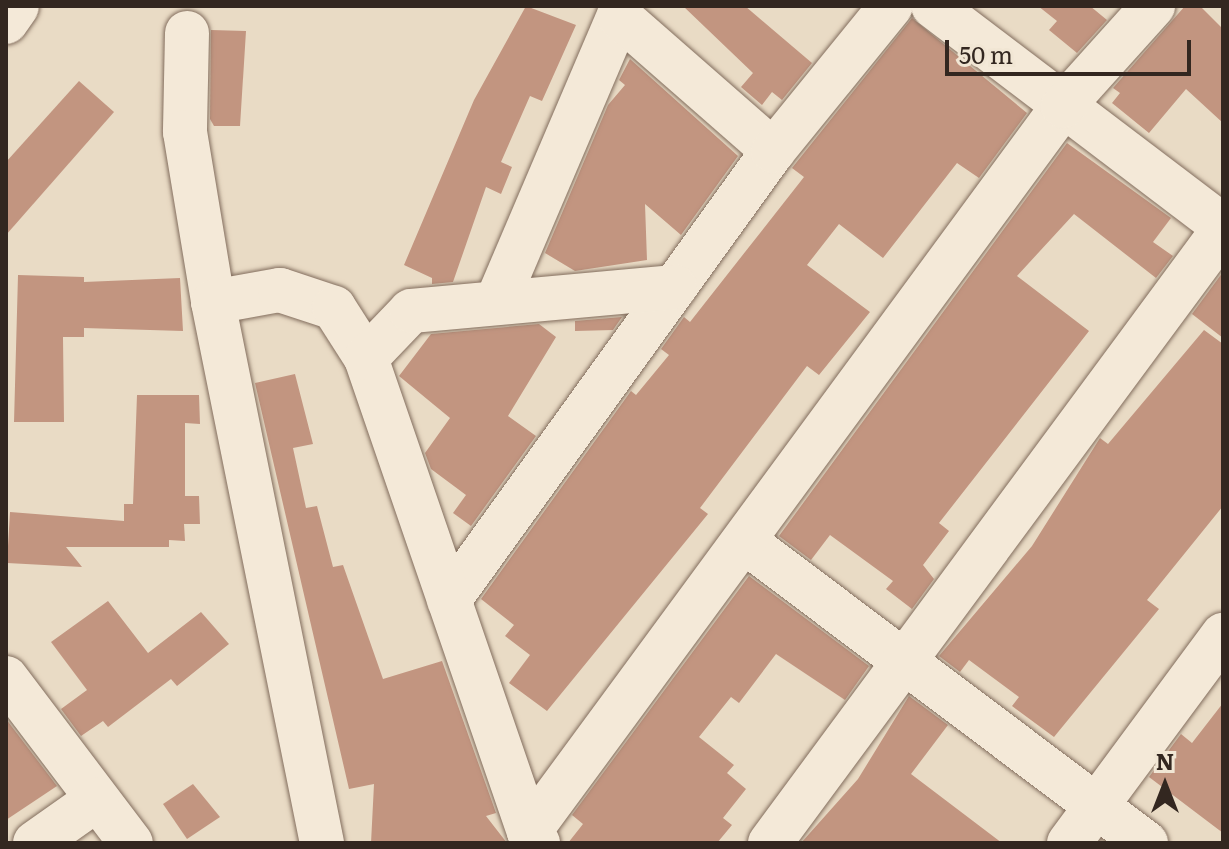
<!DOCTYPE html>
<style>
body{margin:0}
#map{position:relative;width:1229px;height:849px;overflow:hidden;background:#e9dbc5;font-family:Literata,serif}
div>[style]{position:absolute}
.building>*{inset:0;background:#c29580}
.roads{filter:drop-shadow(0 0 2px #826d5d) drop-shadow(0 0 2px #826d5d)}
.minor>*{height:44px;margin:-22px;padding:0 22px;transform-origin:22px;border-radius:22px;background:#f4e9d8}
span{translate:-50% -50%;white-space:nowrap;text-align:center;line-height:1.15;-webkit-text-stroke:8px #f1e6d4;paint-order:stroke}
.frame{position:absolute;inset:0;border:8px solid #332720;pointer-events:none}
.north{position:absolute;left:1125px;top:745px;width:80px;height:80px;-webkit-text-stroke:6px #f1e6d4;paint-order:stroke;rotate:0deg;font-size:22px;font-weight:700;line-height:32px;text-align:center;color:#332720}
.north::after{content:'';display:block;margin:auto;width:28px;height:36px;background:#332720;clip-path:polygon(50% 0,100% 100%,50% 72%,0 100%)}
.scale{position:absolute;left:945px;top:40px;width:246px;height:36px;box-sizing:border-box;border:4px solid #332720;border-top:0;padding-left:10px;font-size:24px;line-height:28px;white-space:nowrap;color:#332720;-webkit-text-stroke:6px #f1e6d4;paint-order:stroke}
</style>
<div id="map">
<div class="building">
<div style="clip-path:polygon(526px 6px,576px 25px,542px 101px,530px 96px,501px 162px,512px 167px,501px 194px,486px 187px,453px 282px,432px 284px,432px 278px,404px 265px,474px 100px)"></div>
<div style="clip-path:polygon(683px 6px,745px 6px,812px 63px,782px 100px,772px 92px,762px 105px,741px 87px,753px 73px)"></div>
<div style="clip-path:polygon(1038px 6px,1090px 6px,1107px 20px,1077px 53px,1049px 30px,1057px 21px)"></div>
<div style="clip-path:polygon(1185px 6px,1200px 6px,1223px 29px,1223px 123px,1186px 89px,1149px 133px,1112px 103px,1120px 93px,1113px 88px)"></div>
<div style="clip-path:polygon(912px 18px,1027px 113px,979px 178px,957px 163px,883px 258px,839px 224px,807px 265px,870px 312px,819px 375px,807px 366px,700px 508px,708px 514px,547px 711px,509px 683px,530px 655px,505px 636px,514px 625px,481px 599px,631px 391px,636px 395px,669px 355px,661px 349px,684px 317px,690px 322px,804px 177px,792px 168px)"></div>
<div style="clip-path:polygon(211px 30px,246px 31px,240px 126px,214px 126px,210px 119px)"></div>
<div style="clip-path:polygon(630px 59px,738px 156px,681px 235px,645px 204px,647px 260px,575px 271px,545px 253px,608px 105px,625px 85px,619px 80px)"></div>
<div style="clip-path:polygon(79px 81px,114px 112px,6px 235px,6px 162px)"></div>
<div style="clip-path:polygon(1067px 143px,1171px 218px,1153px 242px,1173px 256px,1156px 278px,1074px 214px,1017px 276px,1089px 331px,939px 523px,949px 531px,923px 565px,934px 579px,912px 609px,886px 589px,893px 581px,830px 535px,811px 560px,779px 536px)"></div>
<div style="clip-path:polygon(1223px 272px,1223px 338px,1192px 314px)"></div>
<div style="clip-path:polygon(18px 275px,84px 277px,84px 282px,180px 278px,183px 331px,84px 328px,84px 337px,63px 337px,64px 422px,14px 422px)"></div>
<div style="clip-path:polygon(622px 317px,613px 330px,575px 331px,575px 321px)"></div>
<div style="clip-path:polygon(539px 324px,556px 337px,508px 416px,536px 436px,471px 526px,453px 513px,466px 495px,431px 469px,425px 453px,450px 418px,399px 376px,431px 334px)"></div>
<div style="clip-path:polygon(1204px 330px,1223px 344px,1223px 506px,1147px 600px,1159px 609px,1054px 737px,1012px 706px,1019px 697px,969px 660px,960px 672px,939px 656px,1032px 546px,1100px 438px,1108px 444px)"></div>
<div style="clip-path:polygon(295px 374px,313px 444px,293px 448px,306px 508px,317px 506px,333px 567px,343px 565px,383px 679px,442px 661px,496px 813px,486px 816px,507px 843px,371px 843px,374px 784px,349px 789px,255px 383px)"></div>
<div style="clip-path:polygon(137px 395px,199px 395px,200px 424px,185px 423px,185px 496px,199px 496px,200px 524px,184px 524px,185px 541px,169px 540px,169px 547px,66px 547px,82px 567px,7px 563px,10px 512px,124px 521px,124px 504px,133px 504px)"></div>
<div style="clip-path:polygon(749px 576px,869px 666px,845px 700px,776px 654px,739px 703px,731px 697px,699px 737px,734px 765px,727px 773px,746px 789px,723px 818px,732px 825px,717px 843px,568px 843px,583px 824px,572px 815px)"></div>
<div style="clip-path:polygon(108px 601px,148px 653px,201px 612px,229px 644px,177px 686px,171px 679px,108px 727px,103px 721px,81px 736px,61px 709px,87px 690px,51px 642px)"></div>
<div style="clip-path:polygon(909px 696px,948px 725px,911px 774px,1002px 843px,801px 843px,858px 779px)"></div>
<div style="clip-path:polygon(1223px 703px,1223px 833px,1149px 777px,1181px 734px,1192px 743px)"></div>
<div style="clip-path:polygon(6px 719px,57px 786px,6px 820px)"></div>
<div style="clip-path:polygon(193px 784px,220px 817px,187px 839px,163px 804px)"></div>
</div>
<div class="roads">
<div class="minor">
<div style="left:933px;top:6px;width:364px;rotate:37.2deg"></div>
<div style="left:6px;top:22px;width:19px;rotate:-55deg"></div>
<div style="left:187px;top:33px;width:99px;rotate:91.2deg"></div>
<div style="left:185px;top:132px;width:172px;rotate:80.6deg"></div>
<div style="left:213px;top:302px;width:552px;rotate:78.61deg"></div>
<div style="left:498px;top:299px;width:308px;rotate:-66.9deg"></div>
<div style="left:619px;top:16px;width:205px;rotate:41.2deg"></div>
<div style="left:213px;top:302px;width:68px;rotate:-10.2deg"></div>
<div style="left:280px;top:290px;width:57px;rotate:18.4deg"></div>
<div style="left:334px;top:308px;width:59px;rotate:57.4deg"></div>
<div style="left:744px;top:541px;width:503px;rotate:36.92deg"></div>
<div style="left:449px;top:600px;width:554px;rotate:-54.19deg"></div>
<div style="left:773px;top:151px;width:187px;rotate:-50.9deg"></div>
<div style="left:6px;top:678px;width:207px;rotate:52.9deg"></div>
<div style="left:529px;top:832px;width:901px;rotate:-53.66deg"></div>
<div style="left:1063px;top:106px;width:135px;rotate:-48deg"></div>
<div style="left:35px;top:843px;width:75px;rotate:-35.2deg"></div>
<div style="left:538px;top:843px;width:14px;rotate:-129deg"></div>
<div style="left:529px;top:832px;width:501px;rotate:-108.98deg"></div>
<div style="left:366px;top:358px;width:65px;rotate:-46.2deg"></div>
<div style="left:411px;top:311px;width:265px;rotate:-5.2deg"></div>
<div style="left:770px;top:843px;width:762px;rotate:-53.54deg"></div>
<div style="left:1069px;top:843px;width:259px;rotate:-53.5deg"></div>
</div>
</div>
<div class="frame"></div>
<div class="north">N</div>
<div class="scale">50 m</div>
</div>
